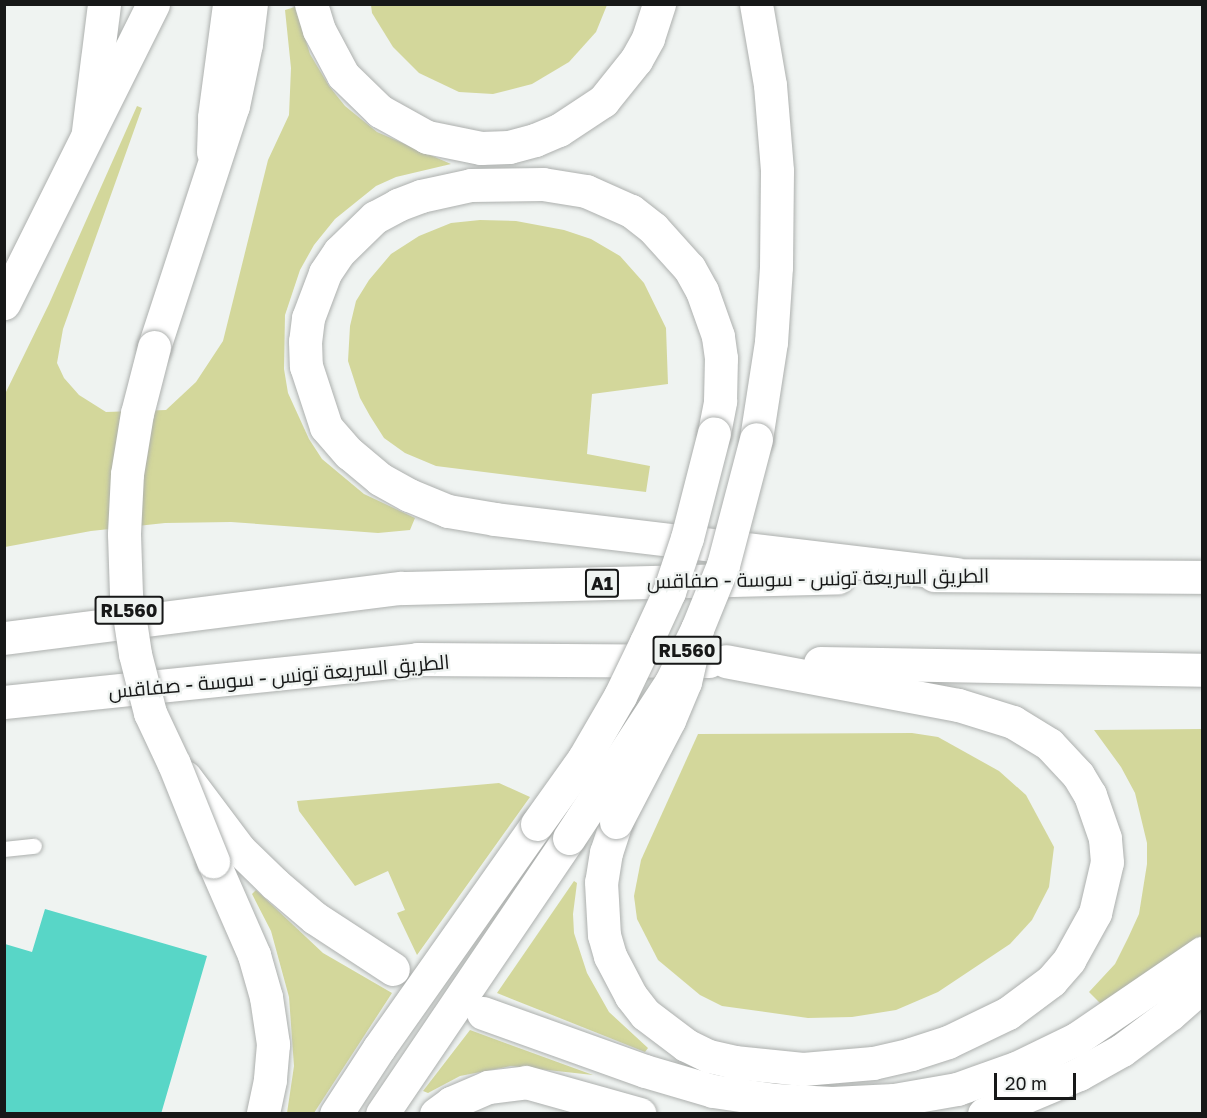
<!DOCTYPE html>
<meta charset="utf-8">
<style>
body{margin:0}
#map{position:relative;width:1207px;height:1118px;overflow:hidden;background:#eff3f1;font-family:"Golos Text",Cairo,sans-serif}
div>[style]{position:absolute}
.green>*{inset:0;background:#d3d79b}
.building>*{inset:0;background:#58d6c7}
.roads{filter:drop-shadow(0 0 2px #adb0ae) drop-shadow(0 0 2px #adb0ae)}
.service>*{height:15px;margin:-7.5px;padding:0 7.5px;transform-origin:7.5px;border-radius:7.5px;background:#fff}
.secondary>*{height:33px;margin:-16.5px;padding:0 16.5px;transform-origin:16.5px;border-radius:16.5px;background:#fff}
.trunk>*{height:33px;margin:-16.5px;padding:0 16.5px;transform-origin:16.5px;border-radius:16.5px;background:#fff}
.motorway>*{height:33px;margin:-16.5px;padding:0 16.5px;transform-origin:16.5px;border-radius:16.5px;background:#fff}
.bridges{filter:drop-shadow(0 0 2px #adb0ae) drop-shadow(0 0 2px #adb0ae)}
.trunk-bridge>*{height:33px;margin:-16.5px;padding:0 16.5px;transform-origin:16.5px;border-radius:16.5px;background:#fff}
.motorway-bridge>*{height:33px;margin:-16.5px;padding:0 16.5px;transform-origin:16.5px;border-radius:16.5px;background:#fff}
span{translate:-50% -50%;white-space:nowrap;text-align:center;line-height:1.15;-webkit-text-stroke:4.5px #eff3f1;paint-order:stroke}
.shield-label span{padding:2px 4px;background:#eff3f1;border:2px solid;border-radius:4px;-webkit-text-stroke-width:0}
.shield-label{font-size:18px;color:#171818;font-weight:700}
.street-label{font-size:20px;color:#171818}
.frame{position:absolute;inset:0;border:6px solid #171818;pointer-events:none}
.scale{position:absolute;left:994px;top:1073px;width:82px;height:27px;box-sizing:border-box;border:3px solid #171818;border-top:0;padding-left:8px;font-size:18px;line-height:21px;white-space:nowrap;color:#171818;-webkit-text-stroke:4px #eff3f1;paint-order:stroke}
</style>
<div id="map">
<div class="green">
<div style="clip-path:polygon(371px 5px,371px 4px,607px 5px,596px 32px,569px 62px,532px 84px,493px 94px,459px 92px,419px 73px,393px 47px,372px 13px)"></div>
<div style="clip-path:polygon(295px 7px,310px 54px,329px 86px,345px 106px,377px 132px,451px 164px,396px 177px,376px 186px,335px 219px,314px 245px,300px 270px,285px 315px,284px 369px,288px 393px,309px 439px,322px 459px,364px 494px,415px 518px,410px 530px,378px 533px,231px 522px,165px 523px,91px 531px,5px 547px,4px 396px,49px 304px,137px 106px,142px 108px,63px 329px,57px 363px,64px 378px,79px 395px,106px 412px,166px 410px,196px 382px,223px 341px,268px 160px,289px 115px,291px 68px,285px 10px)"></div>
<div style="clip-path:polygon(480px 220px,516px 221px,564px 230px,591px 239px,620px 256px,644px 283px,666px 328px,668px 384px,592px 394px,587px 454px,650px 466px,646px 492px,436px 466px,405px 453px,384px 438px,370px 416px,360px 398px,348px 361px,350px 326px,356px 301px,369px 280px,391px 254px,419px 236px,451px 223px)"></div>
<div style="clip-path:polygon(1202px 729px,1202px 937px,1101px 1004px,1089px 992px,1115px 964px,1128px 938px,1139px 914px,1147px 864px,1147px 843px,1135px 793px,1121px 767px,1094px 730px)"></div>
<div style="clip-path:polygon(912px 733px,938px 737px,999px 771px,1026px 795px,1054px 847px,1049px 887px,1032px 920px,1010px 944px,938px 992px,896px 1010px,852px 1017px,808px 1018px,722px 1006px,700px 995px,658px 960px,637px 919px,634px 896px,641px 860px,698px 734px)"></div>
<div style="clip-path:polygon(499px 783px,530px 797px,417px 955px,397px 913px,405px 910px,388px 871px,355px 886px,299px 811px,297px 801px)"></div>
<div style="clip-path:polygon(574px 881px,577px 883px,573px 914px,574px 933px,587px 973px,609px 1012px,648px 1048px,645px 1052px,497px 993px)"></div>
<div style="clip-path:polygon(256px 890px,323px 953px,392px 993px,314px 1113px,287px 1113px,294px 1066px,289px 997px,271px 931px,252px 894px)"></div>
<div style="clip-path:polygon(470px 1030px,593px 1075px,511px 1066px,460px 1076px,428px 1093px,423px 1091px)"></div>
</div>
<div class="building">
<div style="clip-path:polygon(45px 909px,207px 956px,161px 1114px,5px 1114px,5px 944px,32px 952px)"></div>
</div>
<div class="roads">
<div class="service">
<div style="left:4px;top:849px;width:30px;rotate:-6deg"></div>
</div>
<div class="secondary">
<div style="left:88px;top:131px;width:128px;rotate:-82.8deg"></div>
<div style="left:213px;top:152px;width:35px;rotate:-88deg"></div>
<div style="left:214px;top:117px;width:114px;rotate:-82.4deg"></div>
</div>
<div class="trunk">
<div style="left:756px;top:4px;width:82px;rotate:80.2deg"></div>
<div style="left:770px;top:85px;width:86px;rotate:85.3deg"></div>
<div style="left:777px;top:171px;width:96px;rotate:90.6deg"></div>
<div style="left:776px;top:267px;width:75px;rotate:93.8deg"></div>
<div style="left:771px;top:342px;width:98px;rotate:98.8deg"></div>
<div style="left:154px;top:347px;width:254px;rotate:-71.9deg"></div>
<div style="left:233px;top:106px;width:63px;rotate:-78.2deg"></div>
<div style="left:246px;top:44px;width:40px;rotate:-82.9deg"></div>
<div style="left:213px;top:861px;width:103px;rotate:66.4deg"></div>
<div style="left:254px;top:955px;width:44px;rotate:74.1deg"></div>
<div style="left:266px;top:997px;width:48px;rotate:81.5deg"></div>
<div style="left:273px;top:1044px;width:36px;rotate:95deg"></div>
<div style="left:270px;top:1080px;width:35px;rotate:102deg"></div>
<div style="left:382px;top:1114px;width:333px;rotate:-55.9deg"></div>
</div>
<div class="motorway">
<div style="left:311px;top:4px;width:27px;rotate:73deg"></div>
<div style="left:319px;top:30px;width:51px;rotate:61.9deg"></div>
<div style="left:343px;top:75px;width:52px;rotate:44.2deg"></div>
<div style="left:380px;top:111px;width:54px;rotate:29deg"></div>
<div style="left:427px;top:137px;width:55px;rotate:11.5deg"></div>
<div style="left:481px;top:148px;width:28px;rotate:-2deg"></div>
<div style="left:509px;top:147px;width:27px;rotate:-15deg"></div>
<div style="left:535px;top:140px;width:26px;rotate:-23deg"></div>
<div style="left:559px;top:130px;width:53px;rotate:-33.4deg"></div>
<div style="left:603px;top:101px;width:53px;rotate:-51.2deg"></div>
<div style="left:636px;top:60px;width:25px;rotate:-61deg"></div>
<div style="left:648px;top:38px;width:36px;rotate:-72deg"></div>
<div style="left:4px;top:303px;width:334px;rotate:-63.5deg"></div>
<div style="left:714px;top:433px;width:33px;rotate:-79deg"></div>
<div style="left:720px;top:401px;width:43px;rotate:-88.7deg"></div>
<div style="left:721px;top:358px;width:22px;rotate:-98deg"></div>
<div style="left:718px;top:336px;width:48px;rotate:-109.6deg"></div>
<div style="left:702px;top:291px;width:26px;rotate:-119deg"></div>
<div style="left:689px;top:268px;width:54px;rotate:-132deg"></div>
<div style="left:653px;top:228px;width:28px;rotate:-142deg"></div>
<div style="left:631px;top:211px;width:49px;rotate:-156deg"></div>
<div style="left:586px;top:191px;width:44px;rotate:-170.8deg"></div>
<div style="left:543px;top:184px;width:72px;rotate:179.2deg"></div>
<div style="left:471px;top:185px;width:51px;rotate:167.6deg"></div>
<div style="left:421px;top:196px;width:25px;rotate:159deg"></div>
<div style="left:398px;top:205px;width:26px;rotate:152deg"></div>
<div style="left:375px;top:217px;width:50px;rotate:135.8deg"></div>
<div style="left:339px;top:252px;width:25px;rotate:124deg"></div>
<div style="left:325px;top:273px;width:48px;rotate:110.7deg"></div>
<div style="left:308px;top:318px;width:23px;rotate:97deg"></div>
<div style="left:305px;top:341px;width:25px;rotate:88deg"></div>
<div style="left:306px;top:366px;width:64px;rotate:71.8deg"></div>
<div style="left:326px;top:427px;width:35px;rotate:49deg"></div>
<div style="left:349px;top:453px;width:40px;rotate:40deg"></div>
<div style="left:380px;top:479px;width:33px;rotate:29deg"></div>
<div style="left:409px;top:495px;width:42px;rotate:22.3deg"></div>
<div style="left:448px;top:511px;width:48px;rotate:9.7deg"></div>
<div style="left:495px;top:519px;width:464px;rotate:6.8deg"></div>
<div style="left:934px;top:575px;width:268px;rotate:0.4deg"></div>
<div style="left:4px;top:638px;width:401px;rotate:-7.2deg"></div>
<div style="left:402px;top:588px;width:436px;rotate:-1.4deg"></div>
<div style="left:820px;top:663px;width:382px;rotate:1deg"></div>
<div style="left:4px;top:702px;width:415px;rotate:-5.9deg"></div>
<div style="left:417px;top:659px;width:292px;rotate:0.4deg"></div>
<div style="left:185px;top:777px;width:90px;rotate:53.1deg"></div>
<div style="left:239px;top:849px;width:50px;rotate:44.2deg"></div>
<div style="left:275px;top:884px;width:52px;rotate:40.4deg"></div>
<div style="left:315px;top:918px;width:93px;rotate:33.2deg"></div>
<div style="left:616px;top:822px;width:32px;rotate:108deg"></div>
<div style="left:606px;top:852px;width:30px;rotate:99deg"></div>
<div style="left:601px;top:882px;width:53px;rotate:86.8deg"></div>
<div style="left:604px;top:935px;width:22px;rotate:74deg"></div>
<div style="left:610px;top:956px;width:45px;rotate:62.3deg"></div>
<div style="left:631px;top:996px;width:23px;rotate:52deg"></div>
<div style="left:645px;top:1014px;width:51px;rotate:37.1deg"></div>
<div style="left:686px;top:1045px;width:25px;rotate:26deg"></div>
<div style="left:709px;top:1056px;width:26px;rotate:13deg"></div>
<div style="left:734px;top:1062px;width:69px;rotate:5.8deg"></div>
<div style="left:803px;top:1069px;width:70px;rotate:-4.9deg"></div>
<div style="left:873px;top:1063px;width:39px;rotate:-13deg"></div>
<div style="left:911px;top:1054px;width:39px;rotate:-18deg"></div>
<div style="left:948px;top:1042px;width:67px;rotate:-25.8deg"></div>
<div style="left:1008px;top:1013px;width:54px;rotate:-36.7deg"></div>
<div style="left:1051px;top:981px;width:28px;rotate:-49deg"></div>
<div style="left:1069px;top:960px;width:54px;rotate:-61deg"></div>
<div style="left:1095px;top:913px;width:52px;rotate:-76.8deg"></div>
<div style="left:1107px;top:862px;width:24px;rotate:-95deg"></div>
<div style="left:1105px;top:838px;width:46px;rotate:-109.2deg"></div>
<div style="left:1090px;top:795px;width:23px;rotate:-121deg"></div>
<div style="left:1078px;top:775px;width:42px;rotate:-133.1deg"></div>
<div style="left:1049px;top:744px;width:42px;rotate:-148.6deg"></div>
<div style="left:1013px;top:722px;width:58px;rotate:-162.8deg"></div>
<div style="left:958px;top:705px;width:236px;rotate:-169.3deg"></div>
<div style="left:483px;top:1013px;width:172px;rotate:19.7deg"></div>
<div style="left:645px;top:1071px;width:71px;rotate:16.4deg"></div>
<div style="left:713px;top:1091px;width:63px;rotate:8.3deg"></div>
<div style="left:775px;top:1100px;width:57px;rotate:3deg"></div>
<div style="left:832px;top:1103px;width:62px;rotate:-2.8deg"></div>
<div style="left:894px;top:1100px;width:64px;rotate:-9.9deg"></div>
<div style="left:957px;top:1089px;width:63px;rotate:-19.6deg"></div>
<div style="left:1016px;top:1068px;width:67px;rotate:-25.8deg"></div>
<div style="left:1076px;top:1039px;width:153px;rotate:-34.3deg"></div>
<div style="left:336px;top:1114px;width:79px;rotate:-56.9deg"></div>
<div style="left:379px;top:1048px;width:274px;rotate:-54.8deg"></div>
<div style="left:436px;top:1114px;width:19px;rotate:-36deg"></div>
<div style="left:451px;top:1103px;width:40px;rotate:-23.4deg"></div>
<div style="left:488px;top:1087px;width:38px;rotate:-7deg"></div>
<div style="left:526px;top:1082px;width:118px;rotate:15.7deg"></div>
<div style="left:984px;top:1114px;width:103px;rotate:-22.8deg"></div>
<div style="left:1079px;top:1074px;width:49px;rotate:-29.2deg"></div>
<div style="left:1122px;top:1050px;width:60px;rotate:-36.9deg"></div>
<div style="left:1170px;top:1014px;width:43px;rotate:-41.2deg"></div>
</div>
</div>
<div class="bridges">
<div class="trunk-bridge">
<div style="left:154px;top:347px;width:68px;rotate:104.4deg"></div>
<div style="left:137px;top:413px;width:62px;rotate:99.3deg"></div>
<div style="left:127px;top:474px;width:60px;rotate:92.9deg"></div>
<div style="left:124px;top:534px;width:61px;rotate:88.1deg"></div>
<div style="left:126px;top:595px;width:60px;rotate:81.3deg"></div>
<div style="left:135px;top:654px;width:61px;rotate:75.7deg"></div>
<div style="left:150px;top:713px;width:56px;rotate:64.8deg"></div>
<div style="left:174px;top:764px;width:105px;rotate:68.1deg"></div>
<div style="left:569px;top:838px;width:186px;rotate:-56.8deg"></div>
<div style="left:671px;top:682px;width:59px;rotate:-63.9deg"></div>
<div style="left:697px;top:629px;width:69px;rotate:-67.9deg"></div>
<div style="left:723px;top:565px;width:130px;rotate:-75.3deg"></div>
</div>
<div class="motorway-bridge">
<div style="left:616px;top:822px;width:115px;rotate:-62.5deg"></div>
<div style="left:669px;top:720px;width:41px;rotate:-67.2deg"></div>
<div style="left:685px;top:682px;width:54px;rotate:-77.2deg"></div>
<div style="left:537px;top:824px;width:81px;rotate:-54.5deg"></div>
<div style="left:584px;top:758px;width:72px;rotate:-59.9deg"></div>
<div style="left:620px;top:696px;width:60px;rotate:-64.3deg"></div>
<div style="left:646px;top:642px;width:55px;rotate:-65.3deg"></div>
<div style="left:669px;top:592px;width:57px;rotate:-71.6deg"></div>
<div style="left:687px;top:538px;width:108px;rotate:-75.6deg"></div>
</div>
</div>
<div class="shield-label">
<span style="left:602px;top:583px">A1</span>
<span style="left:129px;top:610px">RL560</span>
<span style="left:687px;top:650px">RL560</span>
</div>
<div class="street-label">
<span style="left:818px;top:578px;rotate:-1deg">الطريق السريعة تونس - سوسة - صفاقس</span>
<span style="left:279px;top:676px;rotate:-5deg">الطريق السريعة تونس - سوسة - صفاقس</span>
</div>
<div class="frame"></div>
<div class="scale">20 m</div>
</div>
